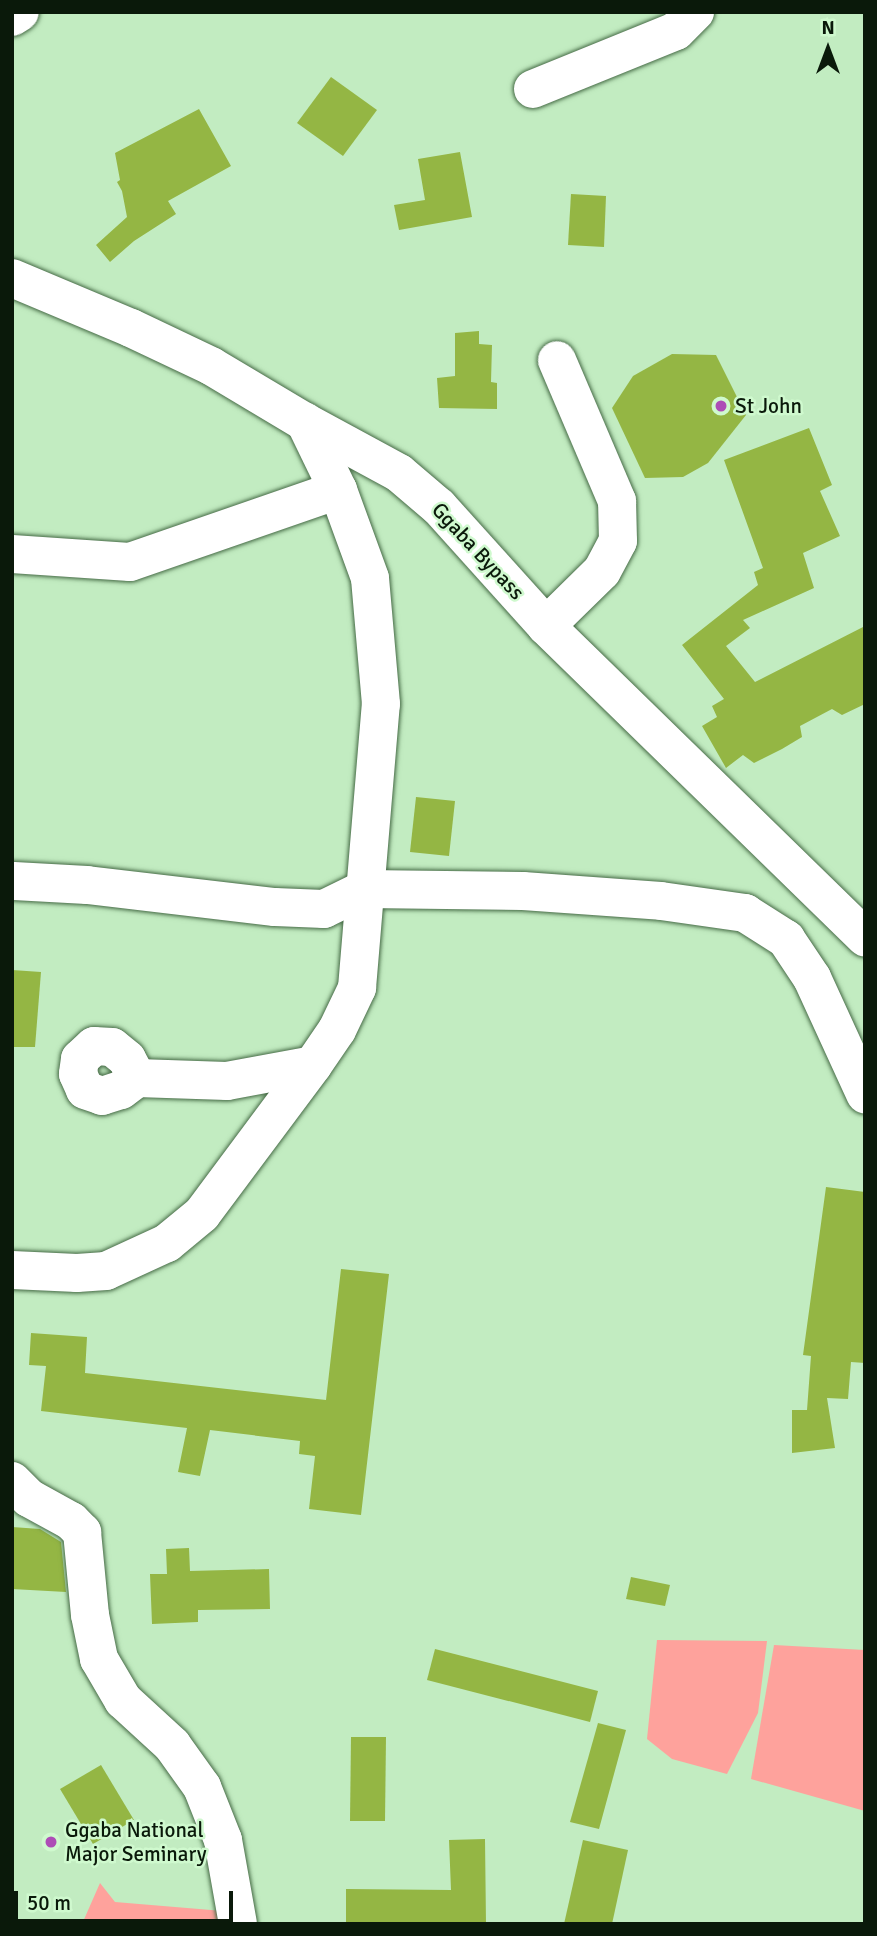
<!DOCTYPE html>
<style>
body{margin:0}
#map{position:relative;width:877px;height:1936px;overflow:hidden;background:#c2ecc1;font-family:Signika,sans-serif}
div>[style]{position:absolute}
.green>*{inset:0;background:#fea29c}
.building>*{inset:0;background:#94b644}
.roads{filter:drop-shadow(0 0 2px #466b46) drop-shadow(0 0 2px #466b46)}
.minor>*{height:38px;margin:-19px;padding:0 19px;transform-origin:19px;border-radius:19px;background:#fff}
.dots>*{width:19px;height:19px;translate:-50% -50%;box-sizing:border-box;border:4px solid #cff9ce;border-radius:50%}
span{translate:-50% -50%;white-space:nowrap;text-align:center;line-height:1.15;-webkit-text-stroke:5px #cff9ce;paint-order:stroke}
.poi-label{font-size:21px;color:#0a190a}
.left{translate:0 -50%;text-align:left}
.street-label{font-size:21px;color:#0a190a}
.frame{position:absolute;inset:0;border:14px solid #0a190a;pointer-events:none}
.north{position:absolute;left:793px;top:14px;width:70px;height:70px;-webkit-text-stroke:5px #cff9ce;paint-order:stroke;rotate:0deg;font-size:19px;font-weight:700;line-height:28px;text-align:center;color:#0a190a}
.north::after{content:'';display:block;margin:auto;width:24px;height:32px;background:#0a190a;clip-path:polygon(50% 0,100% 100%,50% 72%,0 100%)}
.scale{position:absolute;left:14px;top:1891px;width:219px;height:32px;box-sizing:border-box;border:4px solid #0a190a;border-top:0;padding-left:9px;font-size:21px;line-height:24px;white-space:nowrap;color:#0a190a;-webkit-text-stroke:5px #cff9ce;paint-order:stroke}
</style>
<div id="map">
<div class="green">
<div style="clip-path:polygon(657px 1640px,767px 1641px,758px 1713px,727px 1774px,672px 1759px,647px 1739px)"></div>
<div style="clip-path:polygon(774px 1645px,865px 1650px,865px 1811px,751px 1779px)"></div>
<div style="clip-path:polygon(100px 1883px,115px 1902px,223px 1911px,225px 1924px,82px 1924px)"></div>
</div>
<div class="building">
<div style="clip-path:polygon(331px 77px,377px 110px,343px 156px,297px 123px)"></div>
<div style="clip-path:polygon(199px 109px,231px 166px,168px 201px,176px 214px,134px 241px,110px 262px,96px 245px,127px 217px,122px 191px,117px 182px,120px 180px,115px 153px)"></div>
<div style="clip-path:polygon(460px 152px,472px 217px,399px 230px,394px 205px,425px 200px,418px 159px)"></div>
<div style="clip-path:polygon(571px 194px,606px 196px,604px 247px,568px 245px)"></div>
<div style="clip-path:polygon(479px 331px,479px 344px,492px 345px,491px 382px,497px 383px,497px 409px,439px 408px,437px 378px,455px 376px,455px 333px)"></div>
<div style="clip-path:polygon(672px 354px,716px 355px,746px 415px,708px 463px,683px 477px,645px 478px,612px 408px,633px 376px)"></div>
<div style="clip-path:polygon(809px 428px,832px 485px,820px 491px,840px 536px,803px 553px,814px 588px,743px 620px,750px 628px,726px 646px,755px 682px,865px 626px,865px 704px,842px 715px,832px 709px,800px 726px,802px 737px,782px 749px,754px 763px,743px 755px,726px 768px,702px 726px,717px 717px,712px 706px,724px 699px,682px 645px,758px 585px,754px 572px,763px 568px,724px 460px)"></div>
<div style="clip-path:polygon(416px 797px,455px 801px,449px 856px,410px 852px)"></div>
<div style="clip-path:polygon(12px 970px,41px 972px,35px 1047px,12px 1047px)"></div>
<div style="clip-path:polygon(826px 1187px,865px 1192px,865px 1363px,851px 1362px,848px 1399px,827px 1398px,835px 1448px,792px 1453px,792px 1410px,807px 1410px,811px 1356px,803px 1355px)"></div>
<div style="clip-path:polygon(341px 1269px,389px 1274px,361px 1515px,309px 1509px,315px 1456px,299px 1454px,300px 1441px,210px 1430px,200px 1476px,178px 1472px,187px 1428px,41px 1411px,46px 1366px,29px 1365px,31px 1333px,87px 1337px,85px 1373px,326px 1400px)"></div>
<div style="clip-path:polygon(12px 1527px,40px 1529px,61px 1542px,66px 1592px,12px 1589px)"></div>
<div style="clip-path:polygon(189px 1548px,190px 1571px,269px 1569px,270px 1609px,198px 1610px,198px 1622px,152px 1624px,150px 1574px,167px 1574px,166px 1549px)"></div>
<div style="clip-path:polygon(631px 1577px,670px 1585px,665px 1606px,626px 1599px)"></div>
<div style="clip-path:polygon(435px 1649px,598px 1691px,590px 1722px,427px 1680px)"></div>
<div style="clip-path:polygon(598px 1723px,626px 1730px,599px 1829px,570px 1822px)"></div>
<div style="clip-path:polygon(351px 1737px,386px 1737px,385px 1821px,350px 1821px)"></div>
<div style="clip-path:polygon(101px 1765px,134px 1820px,93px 1844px,60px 1789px)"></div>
<div style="clip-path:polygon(485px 1839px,486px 1924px,346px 1924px,346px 1889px,451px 1890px,449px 1840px)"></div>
<div style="clip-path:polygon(583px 1840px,628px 1850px,612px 1924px,564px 1924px)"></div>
</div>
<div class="roads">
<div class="minor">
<div style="left:12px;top:17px;width:9px;rotate:-32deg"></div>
<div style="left:533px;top:89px;width:154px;rotate:-22.1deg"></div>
<div style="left:676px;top:31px;width:27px;rotate:-45deg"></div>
<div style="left:12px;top:278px;width:129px;rotate:22.8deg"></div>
<div style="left:131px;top:328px;width:89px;rotate:25.4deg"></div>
<div style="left:211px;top:366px;width:109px;rotate:30.8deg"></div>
<div style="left:305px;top:422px;width:107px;rotate:28.5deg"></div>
<div style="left:399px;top:473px;width:52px;rotate:40.4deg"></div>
<div style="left:439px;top:507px;width:160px;rotate:48deg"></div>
<div style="left:546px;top:626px;width:446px;rotate:44.3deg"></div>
<div style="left:12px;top:554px;width:118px;rotate:3.9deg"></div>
<div style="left:130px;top:562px;width:220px;rotate:-19.1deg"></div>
<div style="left:546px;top:626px;width:78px;rotate:-44.5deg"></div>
<div style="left:602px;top:571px;width:34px;rotate:-62deg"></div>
<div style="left:618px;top:541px;width:40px;rotate:-91.4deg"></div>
<div style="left:617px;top:501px;width:153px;rotate:-113.1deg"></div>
<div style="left:14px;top:881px;width:73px;rotate:3.1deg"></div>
<div style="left:87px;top:885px;width:189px;rotate:6.7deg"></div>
<div style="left:275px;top:907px;width:49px;rotate:2.3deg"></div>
<div style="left:324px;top:909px;width:46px;rotate:-26deg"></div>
<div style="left:365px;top:889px;width:158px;rotate:0.7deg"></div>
<div style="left:523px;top:891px;width:138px;rotate:4.1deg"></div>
<div style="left:661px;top:901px;width:85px;rotate:8.1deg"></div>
<div style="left:745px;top:913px;width:49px;rotate:32.4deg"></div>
<div style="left:786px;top:939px;width:47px;rotate:56.3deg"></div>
<div style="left:812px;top:978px;width:128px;rotate:65.4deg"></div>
<div style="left:137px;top:1078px;width:21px;rotate:-118deg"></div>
<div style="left:127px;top:1059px;width:19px;rotate:-141deg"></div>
<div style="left:112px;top:1047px;width:18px;rotate:-177deg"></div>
<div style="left:94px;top:1046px;width:19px;rotate:137deg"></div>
<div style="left:80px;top:1059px;width:15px;rotate:98deg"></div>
<div style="left:78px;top:1074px;width:17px;rotate:66deg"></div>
<div style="left:85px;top:1090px;width:18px;rotate:19deg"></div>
<div style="left:102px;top:1096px;width:20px;rotate:-18deg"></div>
<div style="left:121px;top:1090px;width:20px;rotate:-37deg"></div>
<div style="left:137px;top:1078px;width:90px;rotate:1.9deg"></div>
<div style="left:227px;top:1081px;width:87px;rotate:-10.5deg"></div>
<div style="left:12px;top:1270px;width:65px;rotate:2.6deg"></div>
<div style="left:77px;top:1273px;width:29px;rotate:-4deg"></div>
<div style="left:106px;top:1271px;width:67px;rotate:-24.7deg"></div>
<div style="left:167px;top:1243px;width:45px;rotate:-39.6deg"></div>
<div style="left:202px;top:1214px;width:186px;rotate:-53.3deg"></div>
<div style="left:313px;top:1065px;width:42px;rotate:-55.6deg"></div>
<div style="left:337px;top:1030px;width:47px;rotate:-64.5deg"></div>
<div style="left:357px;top:988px;width:285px;rotate:-85.2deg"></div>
<div style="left:381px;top:704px;width:126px;rotate:-95deg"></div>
<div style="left:370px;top:578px;width:94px;rotate:-110deg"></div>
<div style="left:338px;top:490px;width:76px;rotate:-115.9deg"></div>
<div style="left:12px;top:1481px;width:24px;rotate:45deg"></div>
<div style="left:29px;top:1498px;width:48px;rotate:28.7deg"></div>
<div style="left:71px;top:1521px;width:16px;rotate:45deg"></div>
<div style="left:82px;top:1532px;width:83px;rotate:84.5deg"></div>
<div style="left:90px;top:1615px;width:45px;rotate:78.4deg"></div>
<div style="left:99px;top:1659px;width:48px;rotate:59.7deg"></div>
<div style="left:123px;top:1700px;width:67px;rotate:42.6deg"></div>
<div style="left:172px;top:1745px;width:52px;rotate:54.5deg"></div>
<div style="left:202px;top:1787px;width:57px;rotate:68.4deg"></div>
<div style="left:223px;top:1840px;width:85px;rotate:79.9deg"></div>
</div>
</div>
<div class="dots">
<div style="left:721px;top:406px;background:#ad4db6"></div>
<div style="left:51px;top:1842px;background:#ad4db6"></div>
</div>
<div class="poi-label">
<span class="left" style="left:735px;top:406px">St John</span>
<span class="left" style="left:65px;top:1842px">Ggaba National<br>Major Seminary</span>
</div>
<div class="street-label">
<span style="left:478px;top:551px;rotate:47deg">Ggaba Bypass</span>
</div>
<div class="frame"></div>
<div class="north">N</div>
<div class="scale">50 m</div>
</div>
